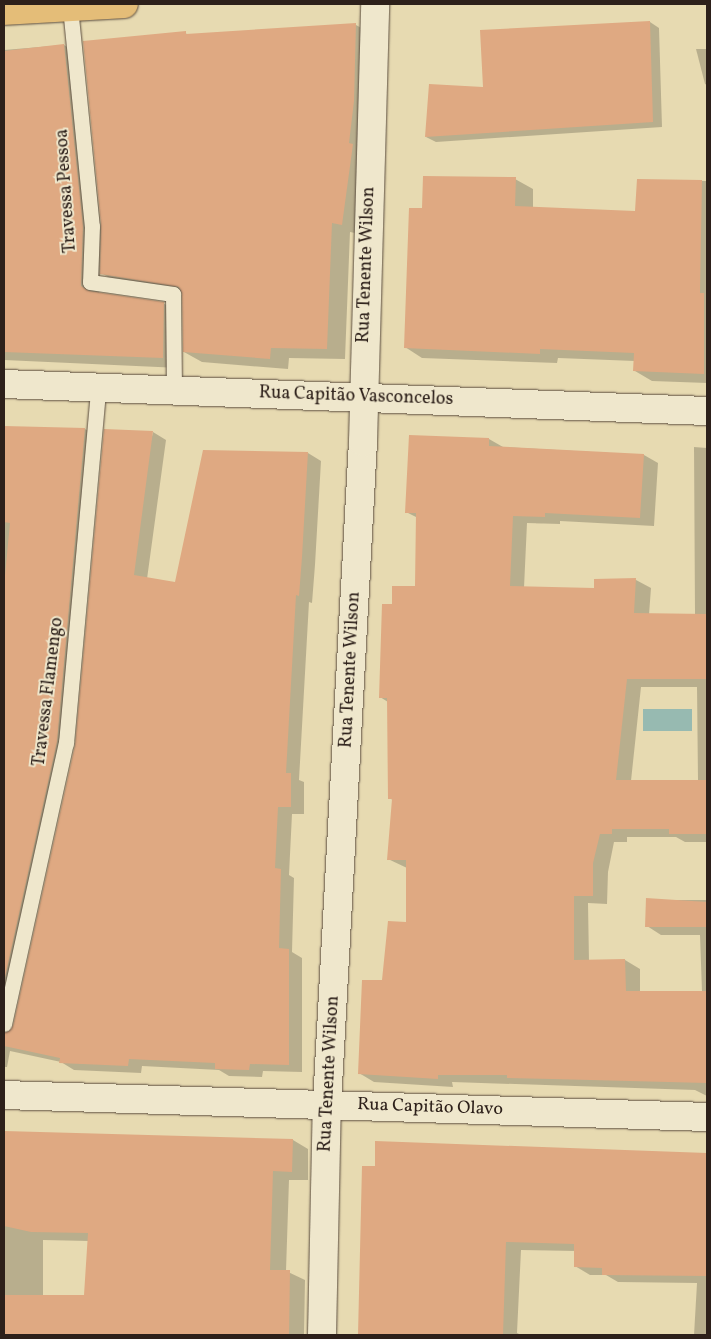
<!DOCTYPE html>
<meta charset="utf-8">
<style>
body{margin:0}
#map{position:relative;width:711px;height:1339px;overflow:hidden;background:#e7dab1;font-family:Vollkorn,serif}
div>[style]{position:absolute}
.water>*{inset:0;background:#97bab1}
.shadow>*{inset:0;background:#0003}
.building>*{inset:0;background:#dfa982}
.roads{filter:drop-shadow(0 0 1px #5c4e40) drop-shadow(0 0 1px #5c4e40)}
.service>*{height:15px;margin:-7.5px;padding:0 7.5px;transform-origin:7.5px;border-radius:7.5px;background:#efe7cc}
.minor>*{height:28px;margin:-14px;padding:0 14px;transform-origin:14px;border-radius:14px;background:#efe7cc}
.primary>*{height:28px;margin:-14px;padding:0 14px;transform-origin:14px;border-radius:14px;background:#e4bd78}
span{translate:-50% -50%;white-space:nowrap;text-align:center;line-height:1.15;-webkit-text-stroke:4px #efe7cc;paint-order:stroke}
.street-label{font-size:18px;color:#2d201a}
.frame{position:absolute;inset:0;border:5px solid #2d201a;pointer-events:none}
</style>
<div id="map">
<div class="water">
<div style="clip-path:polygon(643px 709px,692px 709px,692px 731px,643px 731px)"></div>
</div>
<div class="shadow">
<div style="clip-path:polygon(650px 22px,659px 28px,662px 127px,436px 142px,426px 137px,485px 88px)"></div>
<div style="clip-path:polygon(356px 25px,374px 35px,360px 234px,350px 232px,345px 359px,289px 358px,288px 369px,202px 362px,184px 352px,184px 294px,119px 284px,100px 272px,99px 294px,163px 303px,181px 314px,180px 368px,4px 360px,4px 50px,64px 45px,82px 56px,102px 239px,185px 33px,189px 35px)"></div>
<div style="clip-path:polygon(696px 49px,707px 49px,707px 85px,705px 84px)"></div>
<div style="clip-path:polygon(515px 179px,533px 189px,533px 208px,636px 212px,638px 180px,707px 181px,707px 383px,652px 381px,635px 371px,635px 361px,558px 358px,557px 363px,422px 358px,405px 347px,423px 209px)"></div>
<div style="clip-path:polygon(4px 427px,85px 429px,98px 437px,70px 750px,8px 1031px,14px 1027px,153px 432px,166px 440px,147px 579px,176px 584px,308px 453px,321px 461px,315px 565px,312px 603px,309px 602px,299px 780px,304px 782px,304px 814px,292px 814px,289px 875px,294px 878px,292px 952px,302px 958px,302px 1072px,263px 1071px,262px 1077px,229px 1076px,219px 1070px,142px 1066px,141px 1073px,74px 1070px,61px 1062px,10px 1051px,7px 1067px,4px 1067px)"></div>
<div style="clip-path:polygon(evenodd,489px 439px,503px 447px,644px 455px,658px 463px,654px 526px,560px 521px,560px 524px,527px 523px,524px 588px,595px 589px,595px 580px,636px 580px,651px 588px,649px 615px,695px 615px,694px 447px,707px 448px,707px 842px,685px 842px,676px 837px,627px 837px,627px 842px,614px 842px,608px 872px,607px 904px,588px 903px,589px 961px,625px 960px,640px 969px,640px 993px,702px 992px,700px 935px,661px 935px,647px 926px,647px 900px,707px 900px,707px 1096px,695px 1090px,452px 1082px,453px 1087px,374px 1082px,359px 1073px,383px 981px,407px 924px,407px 868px,388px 859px,393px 800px,389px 798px,388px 702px,380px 697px,393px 606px,417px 587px,418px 518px,406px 512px,489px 439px,641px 687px,697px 687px,698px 781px,631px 781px,641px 687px)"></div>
<div style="clip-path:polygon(evenodd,293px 1140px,308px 1149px,308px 1180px,289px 1180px,286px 1271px,305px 1280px,304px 1335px,4px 1335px,4px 1144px,293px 1140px,43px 1240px,89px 1241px,86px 1296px,43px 1296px,43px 1240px)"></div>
<div style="clip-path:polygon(377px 1142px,707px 1154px,707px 1335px,694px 1335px,697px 1283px,618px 1282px,606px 1275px,590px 1275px,575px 1266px,576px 1251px,521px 1250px,517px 1333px,521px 1335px,359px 1335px,363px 1167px,376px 1167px)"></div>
</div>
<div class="building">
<div style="clip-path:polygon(650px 21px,653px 122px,425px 137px,429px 84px,483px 87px,480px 30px)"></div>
<div style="clip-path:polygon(356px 23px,354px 101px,349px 143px,353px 144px,342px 225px,332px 223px,327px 349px,271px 348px,270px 359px,183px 352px,182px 294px,179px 287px,100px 274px,101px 225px,83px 41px,186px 31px,186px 34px)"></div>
<div style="clip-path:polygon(64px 44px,83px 226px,81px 286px,89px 291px,164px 302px,163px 358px,4px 352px,4px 51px)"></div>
<div style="clip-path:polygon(423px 176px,516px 177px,515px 206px,635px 211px,637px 179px,702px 180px,700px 293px,704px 293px,704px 374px,633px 371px,634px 353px,540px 349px,540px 354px,404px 348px,409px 208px,422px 208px)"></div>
<div style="clip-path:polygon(4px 426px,85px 428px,57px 742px,4px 982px,4px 586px,10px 523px,4px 522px)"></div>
<div style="clip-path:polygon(104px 429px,153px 431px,134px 575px,175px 582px,203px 450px,308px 452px,302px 557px,299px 596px,296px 595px,286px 773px,291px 773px,291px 807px,278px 807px,275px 868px,281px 869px,279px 948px,289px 949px,289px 1065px,250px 1064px,249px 1070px,215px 1069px,215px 1063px,129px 1059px,128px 1066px,59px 1063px,60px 1058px,4px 1046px,4px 1033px,13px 1026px,75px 745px)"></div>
<div style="clip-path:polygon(409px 435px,489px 438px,489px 446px,644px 454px,640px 518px,545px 513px,545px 517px,513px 516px,510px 586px,594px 588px,594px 579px,636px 578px,634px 613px,707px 614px,707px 679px,627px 679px,616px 780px,707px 780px,707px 834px,669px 834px,669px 829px,612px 829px,612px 834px,600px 834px,593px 863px,593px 896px,574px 896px,574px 960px,625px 959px,626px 991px,707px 991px,707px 1083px,552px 1079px,507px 1078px,507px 1075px,438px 1075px,438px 1079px,358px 1074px,362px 980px,382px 980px,388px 921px,406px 922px,406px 860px,387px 860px,392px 799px,388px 799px,387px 698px,379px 698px,382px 604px,392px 604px,392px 586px,415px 586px,416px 513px,405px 513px)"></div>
<div style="clip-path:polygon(646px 898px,707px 902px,707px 927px,645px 927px)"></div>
<div style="clip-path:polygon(4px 1131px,293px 1139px,292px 1172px,273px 1171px,270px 1270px,290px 1270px,289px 1335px,4px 1335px,4px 1295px,84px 1295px,88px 1233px,31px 1232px,4px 1226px)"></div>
<div style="clip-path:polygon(375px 1141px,707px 1153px,707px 1276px,602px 1275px,602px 1268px,574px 1267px,574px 1244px,506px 1242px,503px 1335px,358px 1335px,362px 1166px,375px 1166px)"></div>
</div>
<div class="roads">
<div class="service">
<div style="left:70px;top:7px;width:220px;rotate:84.3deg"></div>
<div style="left:92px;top:226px;width:56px;rotate:92deg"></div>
<div style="left:90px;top:282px;width:84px;rotate:8.2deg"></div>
<div style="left:173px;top:294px;width:98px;rotate:89.4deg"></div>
<div style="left:4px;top:1024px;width:288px;rotate:-77.6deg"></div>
<div style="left:66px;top:743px;width:355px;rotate:-84.8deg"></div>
</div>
<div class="minor">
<div style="left:4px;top:384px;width:704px;rotate:2.2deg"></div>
<div style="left:4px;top:1095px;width:703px;rotate:1.79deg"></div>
<div style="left:322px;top:1335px;width:231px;rotate:-88.8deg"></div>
<div style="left:327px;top:1104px;width:663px;rotate:-86.89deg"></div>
<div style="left:363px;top:442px;width:438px;rotate:-88.4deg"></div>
</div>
<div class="primary">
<div style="left:4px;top:11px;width:120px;rotate:-3.3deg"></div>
</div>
</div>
<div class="street-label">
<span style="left:67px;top:191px;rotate:-94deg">Travessa Pessoa</span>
<span style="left:367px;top:265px;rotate:-88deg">Rua Tenente Wilson</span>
<span style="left:356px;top:397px;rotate:2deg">Rua Capitão Vasconcelos</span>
<span style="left:351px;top:670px;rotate:-87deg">Rua Tenente Wilson</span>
<span style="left:49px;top:692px;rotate:-83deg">Travessa Flamengo</span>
<span style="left:330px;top:1074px;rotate:-87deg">Rua Tenente Wilson</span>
<span style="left:430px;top:1108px;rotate:2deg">Rua Capitão Olavo</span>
</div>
<div class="frame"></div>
</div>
